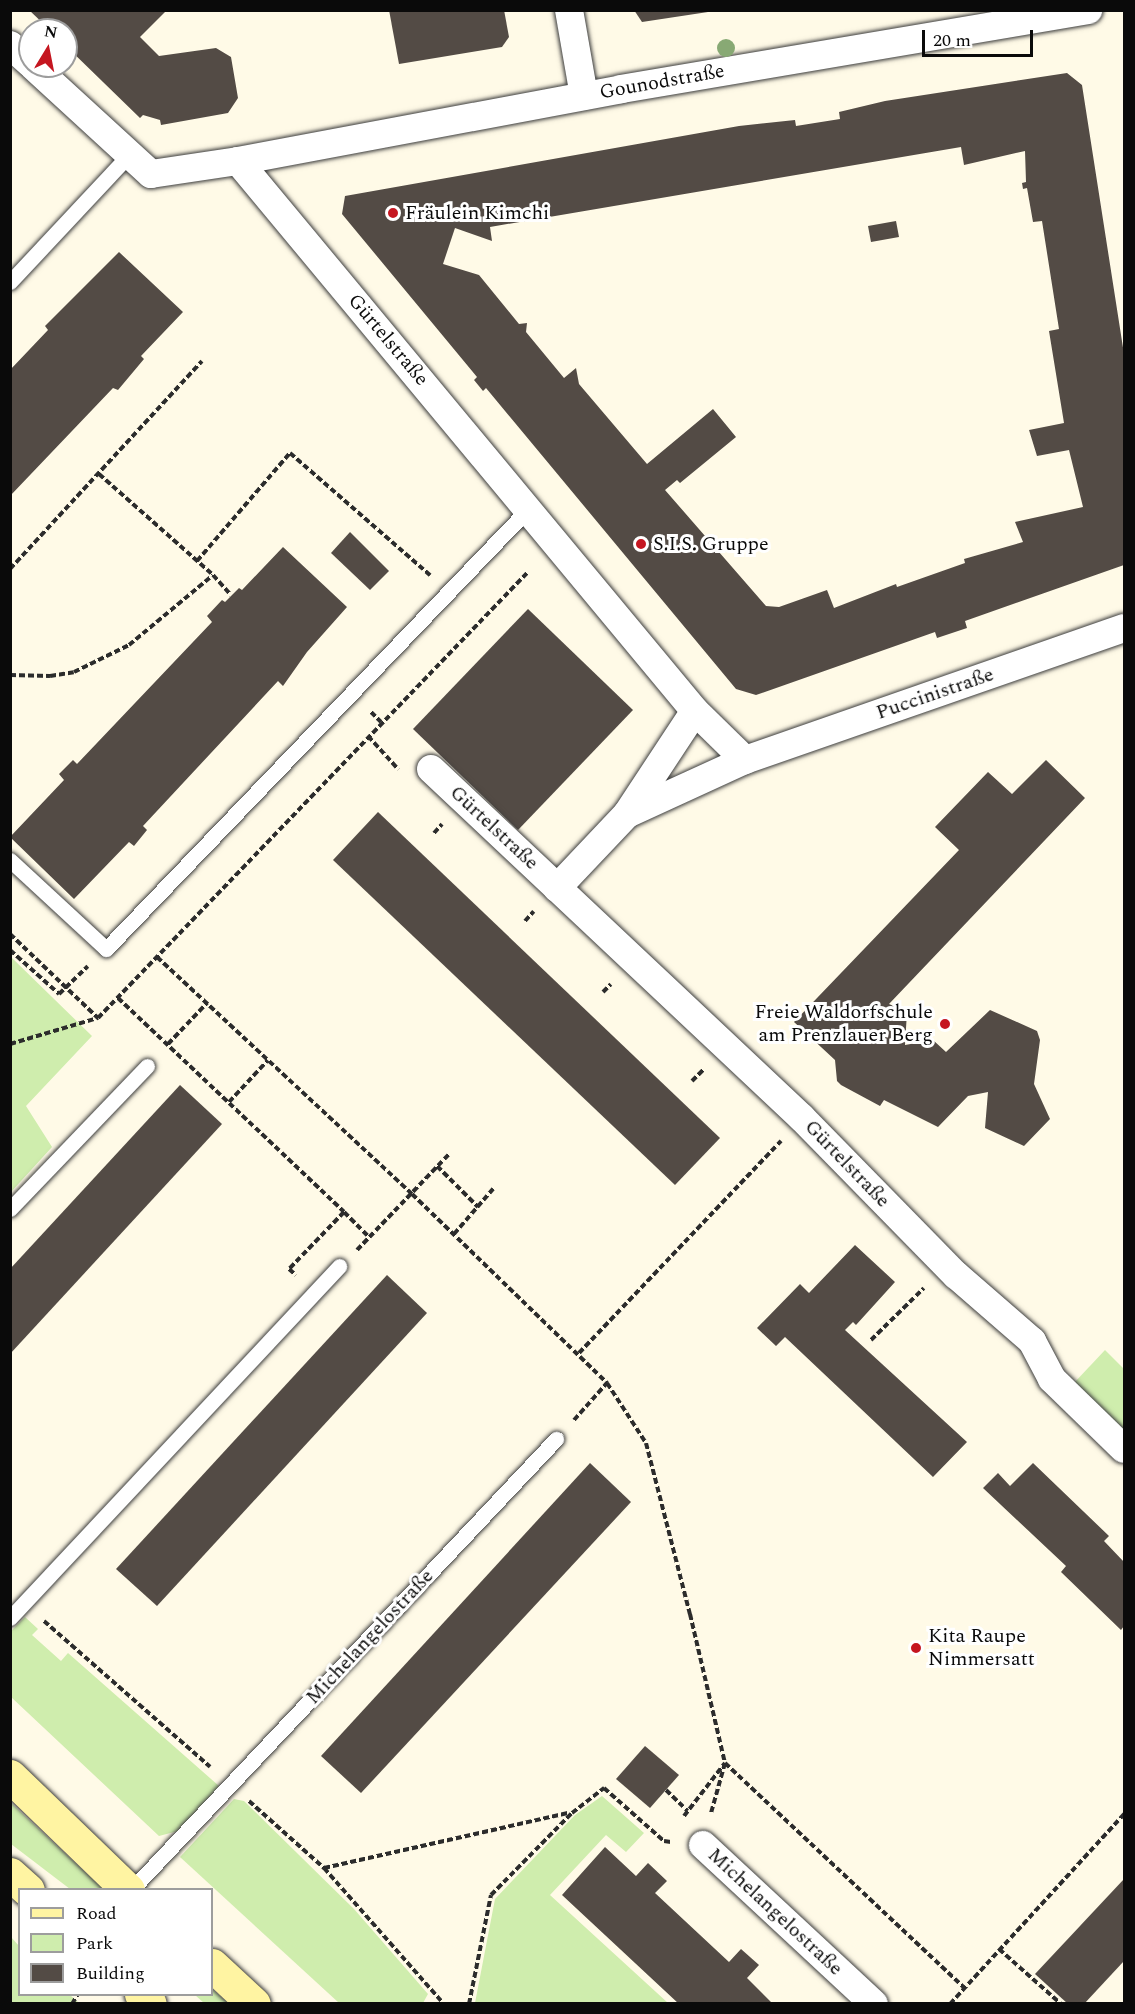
<!DOCTYPE html>
<meta charset="utf-8">
<style>
body{margin:0}
#map{position:relative;width:1135px;height:2014px;overflow:hidden;background:#fffae7;font-family:Spectral,serif}
div>[style]{position:absolute}
.green>*{inset:0;background:#cfedad}
.building>*{inset:0;background:#534b45}
.path>*{height:4px;margin-top:-2px;transform-origin:0;background:repeating-linear-gradient(90deg,#2c2c2c 0 6px,transparent 0 9px)}
.roads{filter:drop-shadow(0 0 2px #3d3d3d) drop-shadow(0 0 2px #3d3d3d)}
.service>*{height:15px;margin:-7.5px;padding:0 7.5px;transform-origin:7.5px;border-radius:7.5px;background:#fff}
.minor>*{height:28px;margin:-14px;padding:0 14px;transform-origin:14px;border-radius:14px;background:#fff}
.secondary>*{height:33px;margin:-16.5px;padding:0 16.5px;transform-origin:16.5px;border-radius:16.5px;background:#fff4a2}
.trees>*{width:18px;height:18px;margin:-9px;border-radius:50%;background:#88a974}
.dots>*{width:16px;height:16px;translate:-50% -50%;box-sizing:border-box;border:3px solid #fff;border-radius:50%}
span{translate:-50% -50%;white-space:nowrap;text-align:center;line-height:1.15;-webkit-text-stroke:6px #fff;paint-order:stroke}
.street-label{font-size:20px;color:#0a0a0a}
.poi-label{font-size:20px;color:#0a0a0a}
.left{translate:0 -50%;text-align:left}
.right{translate:-100% -50%;text-align:right}
.frame{position:absolute;inset:0;border:12px solid #0a0a0a;pointer-events:none}
.legend{position:absolute;left:18px;top:1888px;width:195px;height:108px;box-sizing:border-box;background:#fff;border:2px solid #9d9d9d;margin:0;padding:8px 10px;list-style:none;font-size:18px;color:#0a0a0a}
.legend li{display:flex;align-items:center;gap:12px;height:30px}
.legend b{width:30px;border:2px solid #9d9d9d}
.north{position:absolute;left:18px;top:18px;width:60px;height:60px;box-sizing:border-box;background:#fff;border:2px solid #9d9d9d;border-radius:50%;rotate:10deg;font-size:16px;font-weight:700;line-height:24px;text-align:center;color:#0a0a0a}
.north::after{content:'';display:block;margin:auto;width:21px;height:27px;background:#c51620;clip-path:polygon(50% 0,100% 100%,50% 72%,0 100%)}
.scale{position:absolute;left:922px;top:30px;width:111px;height:27px;box-sizing:border-box;border:3px solid #0a0a0a;border-top:0;padding-left:8px;font-size:18px;line-height:21px;white-space:nowrap;color:#0a0a0a;-webkit-text-stroke:4px #fff;paint-order:stroke}
</style>
<div id="map">
<div class="green">
<div style="clip-path:polygon(11px 957px,92px 1036px,26px 1106px,52px 1147px,11px 1192px)"></div>
<div style="clip-path:polygon(1105px 1350px,1124px 1369px,1124px 1433px,1074px 1383px)"></div>
<div style="clip-path:polygon(25px 1617px,38px 1629px,32px 1635px,61px 1661px,68px 1653px,219px 1786px,178px 1831px,159px 1836px,11px 1697px,10px 1632px)"></div>
<div style="clip-path:polygon(602px 1796px,644px 1833px,626px 1852px,606px 1835px,550px 1895px,668px 2003px,475px 2003px,495px 1899px,575px 1815px)"></div>
<div style="clip-path:polygon(234px 1799px,244px 1801px,354px 1909px,428px 1994px,423px 2003px,339px 2003px,180px 1857px)"></div>
<div style="clip-path:polygon(11px 1803px,103px 1889px,70px 1889px,11px 1844px)"></div>
<div style="clip-path:polygon(11px 1937px,19px 1946px,20px 1994px,70px 1995px,79px 2003px,11px 2003px)"></div>
<div style="clip-path:polygon(212px 1989px,228px 2003px,204px 2003px,195px 1995px,212px 1994px)"></div>
</div>
<div class="building">
<div style="clip-path:polygon(29px 10px,167px 10px,140px 37px,159px 56px,216px 48px,231px 57px,238px 98px,228px 113px,161px 125px,160px 120px,143px 115px,140px 118px,66px 46px,66px 30px,50px 30px)"></div>
<div style="clip-path:polygon(389px 10px,504px 10px,509px 37px,502px 47px,399px 64px)"></div>
<div style="clip-path:polygon(634px 10px,708px 10px,708px 12px,642px 22px)"></div>
<div style="clip-path:polygon(evenodd,1067px 73px,1082px 85px,1124px 354px,1124px 565px,965px 621px,967px 628px,937px 638px,935px 632px,756px 695px,736px 689px,486px 388px,483px 391px,474px 380px,477px 377px,342px 214px,345px 196px,739px 126px,795px 120px,796px 126px,840px 119px,839px 112px,885px 101px,1067px 73px,961px 147px,964px 165px,1025px 151px,1026px 182px,1022px 183px,1023px 189px,1027px 188px,1033px 222px,1042px 221px,1059px 329px,1049px 331px,1064px 423px,1029px 430px,1037px 456px,1069px 450px,1083px 507px,1015px 522px,1023px 542px,964px 559px,965px 563px,897px 587px,896px 584px,834px 608px,827px 590px,779px 607px,766px 606px,665px 490px,677px 480px,680px 483px,736px 437px,713px 409px,647px 464px,579px 384px,576px 368px,564px 378px,526px 332px,527px 323px,519px 324px,479px 275px,443px 264px,455px 228px,492px 241px,490px 227px,961px 147px)"></div>
<div style="clip-path:polygon(896px 221px,899px 237px,871px 242px,868px 226px)"></div>
<div style="clip-path:polygon(119px 252px,183px 312px,141px 356px,144px 359px,118px 390px,113px 388px,10px 496px,10px 370px,48px 330px,45px 326px)"></div>
<div style="clip-path:polygon(350px 532px,389px 571px,370px 590px,331px 553px)"></div>
<div style="clip-path:polygon(283px 547px,347px 607px,307px 652px,283px 686px,278px 681px,143px 826px,147px 830px,134px 846px,129px 842px,74px 899px,10px 837px,64px 780px,59px 774px,73px 760px,77px 764px,212px 622px,207px 616px,222px 600px,225px 602px,239px 588px,242px 590px)"></div>
<div style="clip-path:polygon(528px 609px,633px 710px,518px 830px,413px 729px)"></div>
<div style="clip-path:polygon(1046px 760px,1085px 798px,889px 1004px,907px 1012px,905px 1045px,933px 1040px,946px 1052px,990px 1010px,1037px 1031px,1040px 1040px,1034px 1084px,1050px 1119px,1024px 1146px,985px 1128px,988px 1092px,968px 1096px,938px 1127px,884px 1100px,880px 1106px,841px 1085px,837px 1081px,835px 1060px,794px 1022px,959px 850px,935px 827px,988px 772px,1012px 794px)"></div>
<div style="clip-path:polygon(378px 812px,720px 1138px,675px 1185px,333px 860px)"></div>
<div style="clip-path:polygon(180px 1085px,222px 1124px,10px 1354px,10px 1269px)"></div>
<div style="clip-path:polygon(855px 1245px,895px 1282px,856px 1325px,853px 1322px,845px 1330px,967px 1442px,933px 1477px,785px 1337px,776px 1346px,757px 1328px,800px 1284px,809px 1293px)"></div>
<div style="clip-path:polygon(387px 1275px,427px 1313px,157px 1606px,116px 1569px)"></div>
<div style="clip-path:polygon(590px 1463px,631px 1502px,361px 1793px,321px 1756px)"></div>
<div style="clip-path:polygon(1033px 1463px,1109px 1536px,1104px 1541px,1124px 1562px,1124px 1626px,1121px 1630px,1061px 1572px,1066px 1566px,983px 1488px,998px 1473px,1010px 1486px)"></div>
<div style="clip-path:polygon(645px 1746px,679px 1775px,650px 1808px,616px 1779px)"></div>
<div style="clip-path:polygon(605px 1847px,636px 1876px,648px 1863px,667px 1881px,655px 1893px,729px 1962px,741px 1949px,759px 1965px,747px 1978px,773px 2004px,679px 2004px,562px 1895px)"></div>
<div style="clip-path:polygon(1124px 1879px,1124px 1961px,1084px 2004px,1068px 2004px,1035px 1974px)"></div>
</div>
<div class="path">
<div style="left:99px;top:474px;width:152px;rotate:41.5deg"></div>
<div style="left:197px;top:561px;width:143px;rotate:-49.3deg"></div>
<div style="left:290px;top:453px;width:186px;rotate:41.1deg"></div>
<div style="left:10px;top:569px;width:283px;rotate:-47.3deg"></div>
<div style="left:10px;top:675px;width:40px;rotate:1.4deg"></div>
<div style="left:50px;top:676px;width:24px;rotate:-9deg"></div>
<div style="left:74px;top:672px;width:61px;rotate:-26.1deg"></div>
<div style="left:129px;top:645px;width:109px;rotate:-39.8deg"></div>
<div style="left:213px;top:575px;width:27px;rotate:48deg"></div>
<div style="left:371px;top:712px;width:14px;rotate:45deg"></div>
<div style="left:368px;top:736px;width:45px;rotate:47.7deg"></div>
<div style="left:434px;top:833px;width:12px;rotate:-48deg"></div>
<div style="left:525px;top:921px;width:13px;rotate:-48deg"></div>
<div style="left:10px;top:934px;width:122px;rotate:43.7deg"></div>
<div style="left:10px;top:950px;width:66px;rotate:41.9deg"></div>
<div style="left:59px;top:994px;width:40px;rotate:-44deg"></div>
<div style="left:157px;top:957px;width:348px;rotate:42.9deg"></div>
<div style="left:412px;top:1194px;width:272px;rotate:44.1deg"></div>
<div style="left:607px;top:1383px;width:72px;rotate:57deg"></div>
<div style="left:646px;top:1443px;width:177px;rotate:75.6deg"></div>
<div style="left:690px;top:1614px;width:153px;rotate:76.8deg"></div>
<div style="left:725px;top:1763px;width:52px;rotate:105.6deg"></div>
<div style="left:603px;top:992px;width:11px;rotate:-45deg"></div>
<div style="left:118px;top:998px;width:311px;rotate:43.4deg"></div>
<div style="left:344px;top:1212px;width:79px;rotate:134deg"></div>
<div style="left:289px;top:1269px;width:9px;rotate:41deg"></div>
<div style="left:10px;top:1044px;width:92px;rotate:-16.5deg"></div>
<div style="left:98px;top:1018px;width:618px;rotate:-46.05deg"></div>
<div style="left:168px;top:1044px;width:57px;rotate:-46.4deg"></div>
<div style="left:692px;top:1081px;width:17px;rotate:-45deg"></div>
<div style="left:229px;top:1102px;width:57px;rotate:-47.1deg"></div>
<div style="left:437px;top:1166px;width:58px;rotate:45deg"></div>
<div style="left:344px;top:1212px;width:35px;rotate:45deg"></div>
<div style="left:454px;top:1234px;width:60px;rotate:-49.1deg"></div>
<div style="left:357px;top:1250px;width:134px;rotate:-46.2deg"></div>
<div style="left:871px;top:1340px;width:74px;rotate:-44.5deg"></div>
<div style="left:579px;top:1353px;width:293px;rotate:-46.4deg"></div>
<div style="left:574px;top:1420px;width:50px;rotate:-48.3deg"></div>
<div style="left:44px;top:1621px;width:221px;rotate:41.3deg"></div>
<div style="left:666px;top:1790px;width:30px;rotate:44deg"></div>
<div style="left:249px;top:1801px;width:101px;rotate:41.8deg"></div>
<div style="left:324px;top:1868px;width:181px;rotate:48.6deg"></div>
<div style="left:684px;top:1816px;width:67px;rotate:-52.3deg"></div>
<div style="left:725px;top:1763px;width:329px;rotate:43.2deg"></div>
<div style="left:324px;top:1868px;width:251px;rotate:-12.7deg"></div>
<div style="left:999px;top:1949px;width:83px;rotate:41.6deg"></div>
<div style="left:72px;top:2004px;width:12px;rotate:-59deg"></div>
<div style="left:469px;top:2004px;width:111px;rotate:-78.6deg"></div>
<div style="left:491px;top:1895px;width:115px;rotate:-45.4deg"></div>
<div style="left:572px;top:1813px;width:41px;rotate:-38deg"></div>
<div style="left:604px;top:1788px;width:80px;rotate:41.5deg"></div>
<div style="left:664px;top:1841px;width:7px;rotate:8deg"></div>
<div style="left:950px;top:2004px;width:258px;rotate:-47.5deg"></div>
</div>
<div class="roads">
<div class="service">
<div style="left:10px;top:282px;width:174px;rotate:-46.9deg"></div>
<div style="left:10px;top:860px;width:131px;rotate:42.8deg"></div>
<div style="left:106px;top:949px;width:611px;rotate:-46.19deg"></div>
<div style="left:10px;top:1209px;width:198px;rotate:-46.2deg"></div>
<div style="left:10px;top:1618px;width:482px;rotate:-46.9deg"></div>
<div style="left:131px;top:1890px;width:620px;rotate:-46.7deg"></div>
</div>
<div class="minor">
<div style="left:569px;top:10px;width:87px;rotate:80.1deg"></div>
<div style="left:10px;top:45px;width:27px;rotate:42deg"></div>
<div style="left:33px;top:66px;width:160px;rotate:42.5deg"></div>
<div style="left:151px;top:174px;width:88px;rotate:-8.5deg"></div>
<div style="left:238px;top:161px;width:715px;rotate:50.28deg"></div>
<div style="left:695px;top:711px;width:70px;rotate:44.4deg"></div>
<div style="left:238px;top:161px;width:390px;rotate:-10.6deg"></div>
<div style="left:621px;top:89px;width:474px;rotate:-9.6deg"></div>
<div style="left:431px;top:769px;width:509px;rotate:43.25deg"></div>
<div style="left:802px;top:1118px;width:220px;rotate:45.6deg"></div>
<div style="left:956px;top:1275px;width:101px;rotate:41deg"></div>
<div style="left:1032px;top:1341px;width:43px;rotate:62.2deg"></div>
<div style="left:1052px;top:1379px;width:100px;rotate:44.2deg"></div>
<div style="left:627px;top:814px;width:130px;rotate:-24.6deg"></div>
<div style="left:745px;top:760px;width:401px;rotate:-19.2deg"></div>
<div style="left:557px;top:888px;width:102px;rotate:-46.6deg"></div>
<div style="left:627px;top:814px;width:123px;rotate:-56.6deg"></div>
<div style="left:703px;top:1845px;width:233px;rotate:42.9deg"></div>
</div>
<div class="secondary">
<div style="left:10px;top:1776px;width:164px;rotate:44deg"></div>
<div style="left:10px;top:1874px;width:24px;rotate:42deg"></div>
<div style="left:212px;top:1965px;width:57px;rotate:42.9deg"></div>
<div style="left:141px;top:1994px;width:13px;rotate:48deg"></div>
</div>
</div>
<div class="trees">
<div style="left:726px;top:48px"></div>
</div>
<div class="dots">
<div style="left:393px;top:213px;background:#c51620"></div>
<div style="left:641px;top:544px;background:#c51620"></div>
<div style="left:945px;top:1024px;background:#c51620"></div>
<div style="left:916px;top:1648px;background:#c51620"></div>
</div>
<div class="street-label">
<span style="left:662px;top:82px;rotate:-10deg">Gounodstraße</span>
<span style="left:388px;top:340px;rotate:50deg">Gürtelstraße</span>
<span style="left:935px;top:694px;rotate:-19deg">Puccinistraße</span>
<span style="left:494px;top:828px;rotate:43deg">Gürtelstraße</span>
<span style="left:847px;top:1164px;rotate:46deg">Gürtelstraße</span>
<span style="left:370px;top:1637px;rotate:-47deg">Michelangelostraße</span>
<span style="left:775px;top:1912px;rotate:43deg">Michelangelostraße</span>
</div>
<div class="poi-label">
<span class="left" style="left:405px;top:213px">Fräulein Kimchi</span>
<span class="left" style="left:653px;top:544px">S.I.S. Gruppe</span>
<span class="right" style="left:933px;top:1024px">Freie Waldorfschule<br>am Prenzlauer Berg</span>
<span class="left" style="left:928px;top:1648px">Kita Raupe<br>Nimmersatt</span>
</div>
<div class="frame"></div>
<ul class="legend">
<li><b style="height:8px;background:#fff4a2"></b>Road</li>
<li><b style="height:16px;background:#cfedad"></b>Park</li>
<li><b style="height:16px;background:#534b45"></b>Building</li>
</ul>
<div class="north">N</div>
<div class="scale">20 m</div>
</div>
